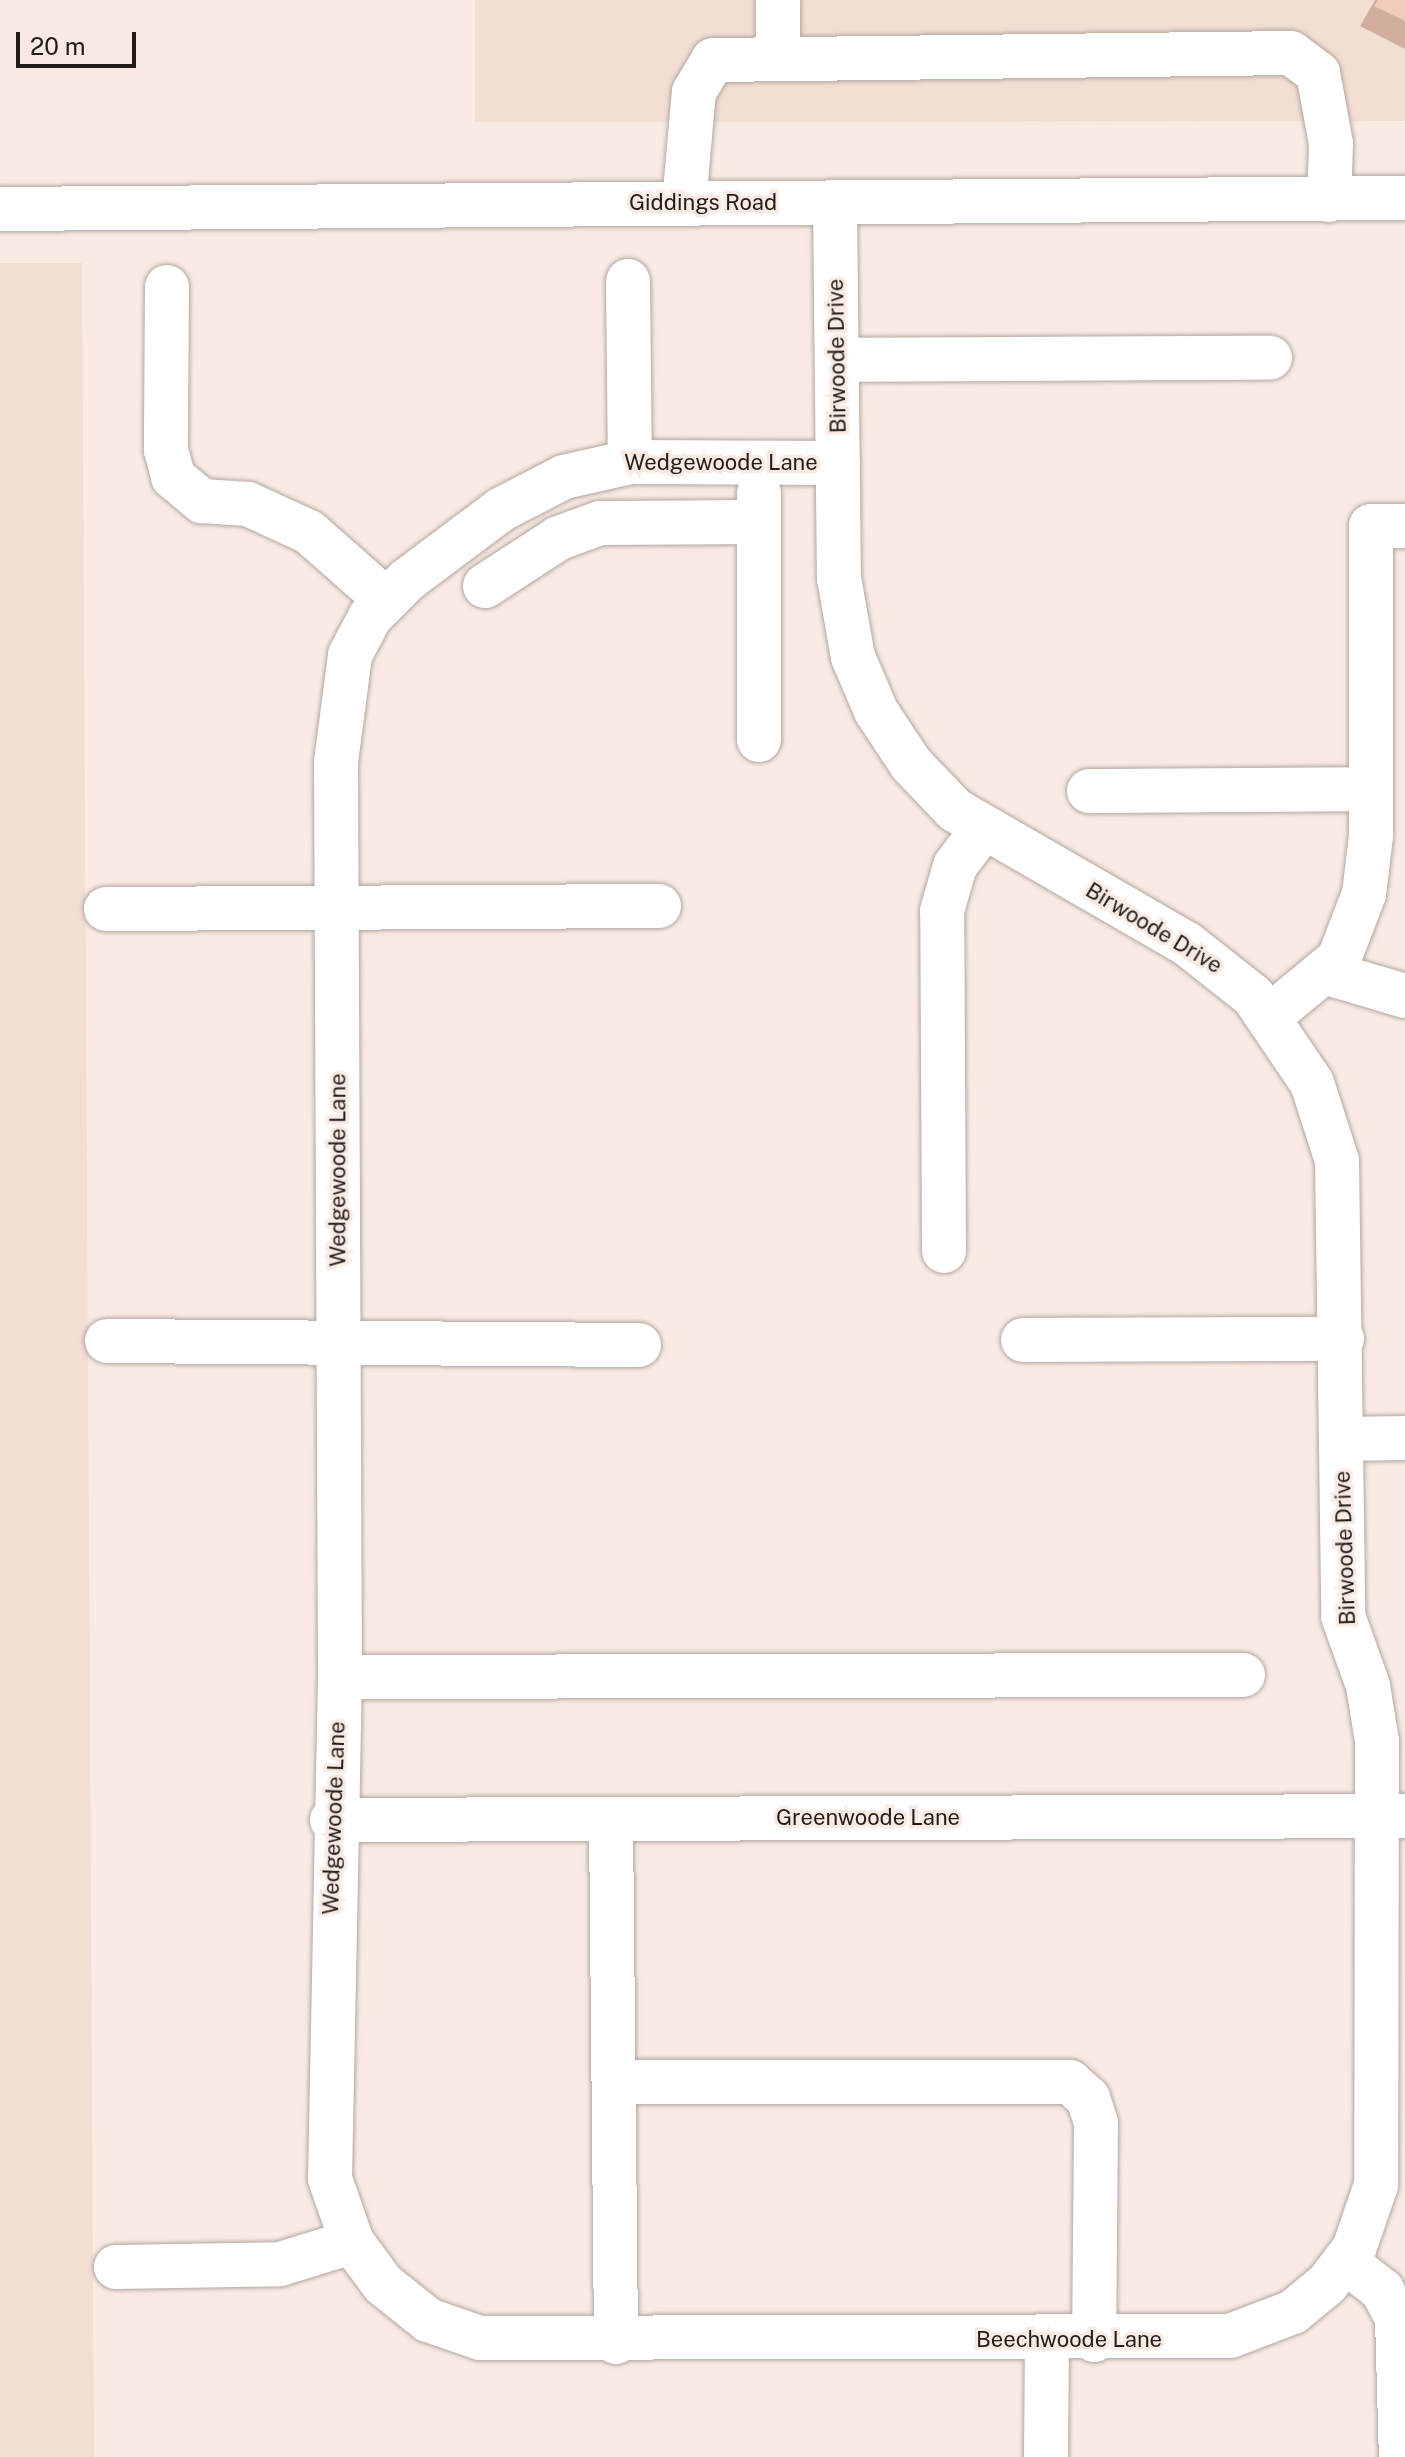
<!DOCTYPE html>
<style>
body{margin:0}
#map{position:relative;width:1405px;height:2457px;overflow:hidden;background:#f9ebe4;font-family:"Public Sans",sans-serif}
div>[style]{position:absolute}
.built>*{inset:0;background:#f3ded3}
.roads{filter:drop-shadow(0 0 2px #b3a7a0) drop-shadow(0 0 2px #b3a7a0)}
.minor>*{height:44px;margin:-22px;padding:0 22px;transform-origin:22px;border-radius:22px;background:#fff}
.wall>*{inset:0;background:#d0af9f}
.building>*{inset:0;background:#f2ccb9}
span{translate:-50% -50%;white-space:nowrap;text-align:center;line-height:1.15;-webkit-text-stroke:7px #f9ebe4;paint-order:stroke}
.street-label{font-size:22px;color:#221d1a}
.scale{position:absolute;left:16px;top:32px;width:120px;height:36px;box-sizing:border-box;border:4px solid #221d1a;border-top:0;padding-left:10px;font-size:24px;line-height:28px;white-space:nowrap;color:#221d1a;-webkit-text-stroke:6px #f9ebe4;paint-order:stroke}
</style>
<div id="map">
<div class="built">
<div style="clip-path:polygon(475px 0,1405px 0,1405px 121px,475px 122px)"></div>
<div style="clip-path:polygon(0 263px,82px 263px,94px 2457px,0 2457px)"></div>
</div>
<div class="roads">
<div class="minor">
<div style="left:778px;top:56px;width:56px;rotate:-90deg"></div>
<div style="left:684px;top:203px;width:111px;rotate:-84.9deg"></div>
<div style="left:694px;top:92px;width:37px;rotate:-59deg"></div>
<div style="left:713px;top:60px;width:578px;rotate:-0.69deg"></div>
<div style="left:1291px;top:53px;width:34px;rotate:37deg"></div>
<div style="left:1318px;top:73px;width:72px;rotate:79.6deg"></div>
<div style="left:1331px;top:144px;width:56px;rotate:92deg"></div>
<div style="left:835px;top:203px;width:375px;rotate:89.4deg"></div>
<div style="left:839px;top:578px;width:80px;rotate:80deg"></div>
<div style="left:853px;top:657px;width:59px;rotate:66.9deg"></div>
<div style="left:876px;top:711px;width:64px;rotate:56.6deg"></div>
<div style="left:911px;top:764px;width:64px;rotate:46.3deg"></div>
<div style="left:955px;top:810px;width:268px;rotate:30deg"></div>
<div style="left:1187px;top:944px;width:84px;rotate:38.2deg"></div>
<div style="left:1253px;top:996px;width:105px;rotate:55.9deg"></div>
<div style="left:1312px;top:1083px;width:82px;rotate:72.2deg"></div>
<div style="left:1337px;top:1161px;width:455px;rotate:89.2deg"></div>
<div style="left:1343px;top:1616px;width:74px;rotate:70.3deg"></div>
<div style="left:1368px;top:1686px;width:56px;rotate:80.7deg"></div>
<div style="left:1377px;top:1741px;width:444px;rotate:90.1deg"></div>
<div style="left:1376px;top:2185px;width:68px;rotate:109deg"></div>
<div style="left:1354px;top:2249px;width:44px;rotate:127.6deg"></div>
<div style="left:1327px;top:2284px;width:44px;rotate:140.5deg"></div>
<div style="left:1293px;top:2312px;width:67px;rotate:159.1deg"></div>
<div style="left:1230px;top:2336px;width:750px;rotate:179.85deg"></div>
<div style="left:480px;top:2338px;width:55px;rotate:-160.9deg"></div>
<div style="left:428px;top:2320px;width:58px;rotate:-141.3deg"></div>
<div style="left:383px;top:2284px;width:52px;rotate:-126.4deg"></div>
<div style="left:352px;top:2242px;width:67px;rotate:-109.2deg"></div>
<div style="left:330px;top:2179px;width:502px;rotate:-88.86deg"></div>
<div style="left:340px;top:1677px;width:915px;rotate:-90.25deg"></div>
<div style="left:336px;top:762px;width:108px;rotate:-82.5deg"></div>
<div style="left:350px;top:655px;width:43px;rotate:-62.2deg"></div>
<div style="left:370px;top:617px;width:52px;rotate:-45deg"></div>
<div style="left:407px;top:580px;width:119px;rotate:-36.8deg"></div>
<div style="left:502px;top:509px;width:70px;rotate:-27.3deg"></div>
<div style="left:564px;top:477px;width:68px;rotate:-12.8deg"></div>
<div style="left:630px;top:462px;width:208px;rotate:0.3deg"></div>
<div style="left:0;top:209px;width:1405px;rotate:-0.45deg"></div>
<div style="left:628px;top:281px;width:181px;rotate:89.4deg"></div>
<div style="left:167px;top:287px;width:163px;rotate:90.4deg"></div>
<div style="left:166px;top:450px;width:28px;rotate:75deg"></div>
<div style="left:173px;top:477px;width:38px;rotate:40deg"></div>
<div style="left:202px;top:501px;width:46px;rotate:3.7deg"></div>
<div style="left:248px;top:504px;width:67px;rotate:24.7deg"></div>
<div style="left:309px;top:532px;width:101px;rotate:41.4deg"></div>
<div style="left:837px;top:360px;width:433px;rotate:-0.3deg"></div>
<div style="left:485px;top:586px;width:88px;rotate:-33deg"></div>
<div style="left:559px;top:538px;width:44px;rotate:-20.1deg"></div>
<div style="left:600px;top:523px;width:159px;rotate:-0.4deg"></div>
<div style="left:759px;top:740px;width:247px;rotate:-90deg"></div>
<div style="left:1089px;top:791px;width:282px;rotate:-0.4deg"></div>
<div style="left:106px;top:909px;width:553px;rotate:-0.31deg"></div>
<div style="left:1327px;top:973px;width:81px;rotate:16.4deg"></div>
<div style="left:1270px;top:1016px;width:89px;rotate:-39.6deg"></div>
<div style="left:1339px;top:959px;width:70px;rotate:-69deg"></div>
<div style="left:1364px;top:894px;width:58px;rotate:-83.1deg"></div>
<div style="left:1371px;top:836px;width:310px;rotate:-90deg"></div>
<div style="left:1371px;top:526px;width:34px"></div>
<div style="left:944px;top:1251px;width:340px;rotate:-90.3deg"></div>
<div style="left:942px;top:911px;width:47px;rotate:-73.9deg"></div>
<div style="left:955px;top:866px;width:45px;rotate:-53.1deg"></div>
<div style="left:1023px;top:1340px;width:319px;rotate:-0.2deg"></div>
<div style="left:107px;top:1341px;width:532px;rotate:0.43deg"></div>
<div style="left:1342px;top:1439px;width:63px;rotate:-0.9deg"></div>
<div style="left:340px;top:1677px;width:903px;rotate:-0.13deg"></div>
<div style="left:611px;top:1819px;width:523px;rotate:89.45deg"></div>
<div style="left:332px;top:1820px;width:1073px;rotate:-0.21deg"></div>
<div style="left:614px;top:2082px;width:456px"></div>
<div style="left:1070px;top:2082px;width:24px;rotate:42deg"></div>
<div style="left:1088px;top:2098px;width:26px;rotate:72deg"></div>
<div style="left:1096px;top:2123px;width:217px;rotate:90.5deg"></div>
<div style="left:1346px;top:2262px;width:46px;rotate:37.9deg"></div>
<div style="left:1382px;top:2290px;width:32px;rotate:62deg"></div>
<div style="left:1397px;top:2318px;width:139px;rotate:88.4deg"></div>
<div style="left:116px;top:2267px;width:164px;rotate:-1deg"></div>
<div style="left:280px;top:2264px;width:75px;rotate:-17deg"></div>
<div style="left:1046px;top:2457px;width:117px;rotate:-89.5deg"></div>
</div>
</div>
<div class="wall">
<div style="clip-path:polygon(1375px 0,1405px 0,1405px 49px,1360px 26px)"></div>
</div>
<div class="building">
<div style="clip-path:polygon(1378px 0,1405px 0,1405px 21px,1374px 6px)"></div>
</div>
<div class="street-label">
<span style="left:703px;top:203px">Giddings Road</span>
<span style="left:837px;top:356px;rotate:-91deg">Birwoode Drive</span>
<span style="left:721px;top:463px">Wedgewoode Lane</span>
<span style="left:1154px;top:928px;rotate:31deg">Birwoode Drive</span>
<span style="left:338px;top:1170px;rotate:-90deg">Wedgewoode Lane</span>
<span style="left:1345px;top:1548px;rotate:-92deg">Birwoode Drive</span>
<span style="left:334px;top:1818px;rotate:-88deg">Wedgewoode Lane</span>
<span style="left:868px;top:1818px">Greenwoode Lane</span>
<span style="left:1069px;top:2340px">Beechwoode Lane</span>
</div>
<div class="scale">20 m</div>
</div>
